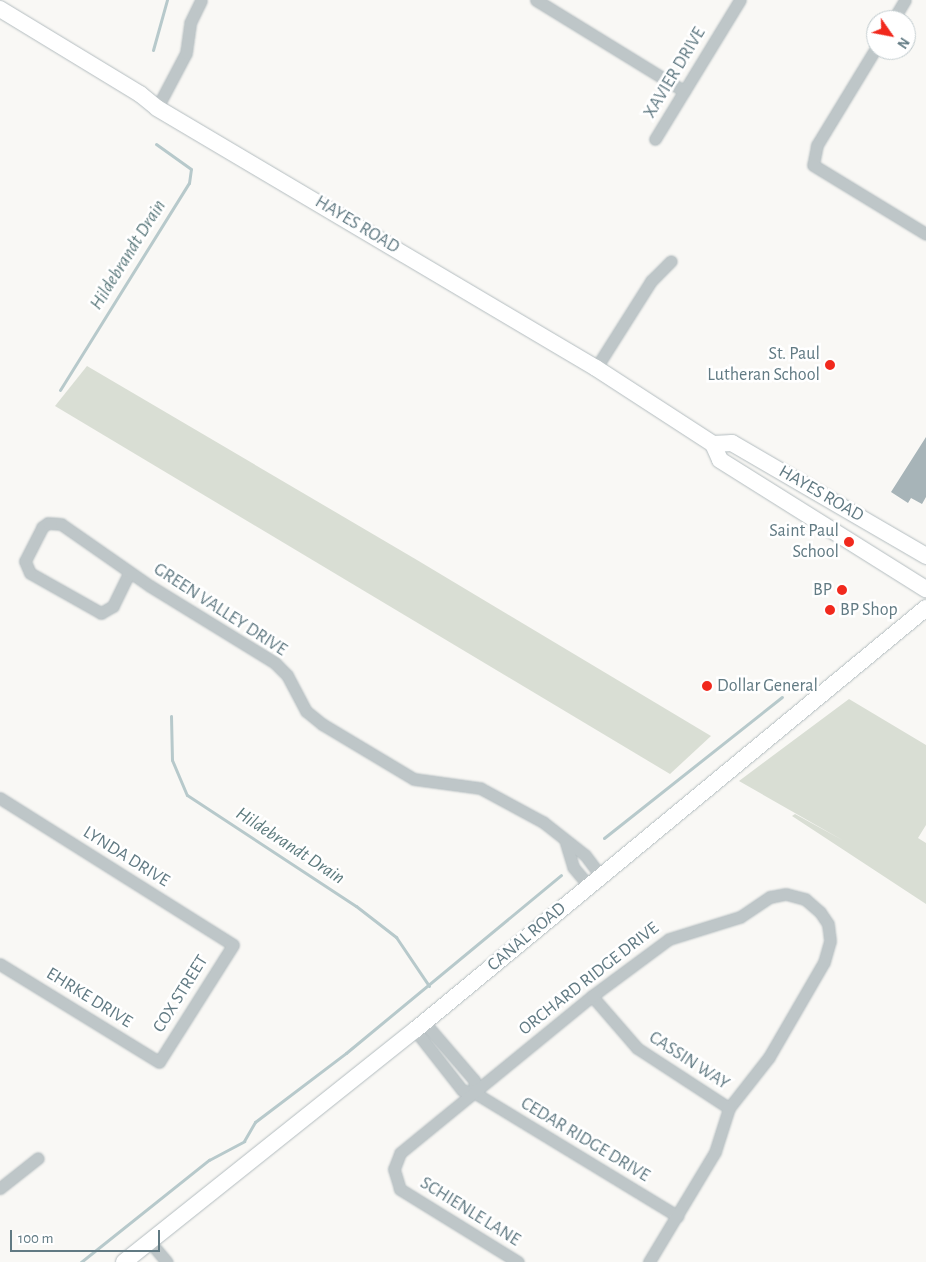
<!DOCTYPE html>
<style>
body{margin:0}
#map{position:relative;width:926px;height:1262px;overflow:hidden;background:#f9f8f5;font-family:"Alegreya Sans",sans-serif}
div>[style]{position:absolute}
.green>*{inset:0;background:#d9ded4}
.stream>*{height:3px;margin:-1.5px;padding:0 1.5px;transform-origin:1.5px;border-radius:1.5px;background:#b7c9cb}
.building>*{inset:0;background:#a7b4b8}
.roads{filter:drop-shadow(0 0 1px #b3bcbf) drop-shadow(0 0 1px #b3bcbf)}
.street>*{height:11px;margin:-5.5px;padding:0 5.5px;transform-origin:5.5px;border-radius:5.5px;background:#bec6c8}
.secondary>*{height:16px;margin:-8px;padding:0 8px;transform-origin:8px;border-radius:8px;background:#fff}
.dots>*{width:14px;height:14px;translate:-50% -50%;box-sizing:border-box;border:2px solid #fff;border-radius:50%}
span{translate:-50% -50%;white-space:nowrap;text-align:center;line-height:1.15;-webkit-text-stroke:5px #fff;paint-order:stroke}
.street-label{font-size:18px;color:#617a83}
.poi-label{font-size:18px;color:#617a83}
.right{translate:-100% -50%;text-align:right}
.left{translate:0 -50%;text-align:left}
.water-label{font-size:19px;color:#5c7a7d;font-style:italic}
.north{position:absolute;left:866px;top:10px;width:50px;height:50px;box-sizing:border-box;background:#fff;border:1px solid #c0cacd;border-radius:50%;rotate:123deg;font-size:14px;font-weight:700;line-height:20px;text-align:center;color:#617a83}
.north::after{content:'';display:block;margin:auto;width:18px;height:22px;background:#f1291d;clip-path:polygon(50% 0,100% 100%,50% 72%,0 100%)}
.scale{position:absolute;left:10px;top:1230px;width:150px;height:22px;box-sizing:border-box;border:2px solid #617a83;border-top:0;padding-left:6px;font-size:15px;line-height:18px;white-space:nowrap;color:#617a83;-webkit-text-stroke:4px #fff;paint-order:stroke}
</style>
<div id="map">
<div class="green">
<div style="clip-path:polygon(87px 366px,417px 560px,711px 736px,670px 774px,55px 406px)"></div>
<div style="clip-path:polygon(849px 699px,926px 745px,926px 825px,918px 838px,926px 843px,926px 904px,792px 816px,795px 814px,844px 841px,739px 781px)"></div>
</div>
<div class="stream">
<div style="left:153px;top:50px;width:52px;rotate:-74.4deg"></div>
<div style="left:60px;top:390px;width:244px;rotate:-58.1deg"></div>
<div style="left:189px;top:183px;width:14px;rotate:-82deg"></div>
<div style="left:191px;top:169px;width:43px;rotate:-144.5deg"></div>
<div style="left:171px;top:716px;width:44px;rotate:88.7deg"></div>
<div style="left:172px;top:760px;width:38px;rotate:67deg"></div>
<div style="left:187px;top:795px;width:202px;rotate:33.3deg"></div>
<div style="left:356px;top:906px;width:51px;rotate:37.8deg"></div>
<div style="left:396px;top:937px;width:59px;rotate:56deg"></div>
<div style="left:604px;top:838px;width:227px;rotate:-38.4deg"></div>
<div style="left:81px;top:1262px;width:164px;rotate:-38.6deg"></div>
<div style="left:209px;top:1160px;width:40px;rotate:-28deg"></div>
<div style="left:244px;top:1141px;width:22px;rotate:-60deg"></div>
<div style="left:255px;top:1122px;width:114px;rotate:-37.2deg"></div>
<div style="left:346px;top:1053px;width:279px;rotate:-39.6deg"></div>
</div>
<div class="building">
<div style="clip-path:polygon(926px 437px,926px 497px,922px 504px,911px 498px,908px 503px,891px 492px)"></div>
</div>
<div class="roads">
<div class="street">
<div style="left:536px;top:0;width:174px;rotate:31.6deg"></div>
<div style="left:893px;top:20px;width:23px;rotate:-59deg"></div>
<div style="left:876px;top:48px;width:114px;rotate:121.3deg"></div>
<div style="left:817px;top:145px;width:20px;rotate:101deg"></div>
<div style="left:813px;top:165px;width:132px;rotate:31.4deg"></div>
<div style="left:157px;top:108px;width:62px;rotate:-62.2deg"></div>
<div style="left:186px;top:53px;width:30px;rotate:-82deg"></div>
<div style="left:190px;top:23px;width:25px;rotate:-64deg"></div>
<div style="left:655px;top:139px;width:163px;rotate:-58.6deg"></div>
<div style="left:596px;top:368px;width:103px;rotate:-57.7deg"></div>
<div style="left:651px;top:281px;width:28px;rotate:-45deg"></div>
<div style="left:129px;top:573px;width:37px;rotate:116deg"></div>
<div style="left:113px;top:606px;width:14px;rotate:150deg"></div>
<div style="left:101px;top:613px;width:81px;rotate:-150.6deg"></div>
<div style="left:30px;top:573px;width:13px;rotate:-113deg"></div>
<div style="left:25px;top:561px;width:38px;rotate:-63deg"></div>
<div style="left:42px;top:527px;width:7px;rotate:-34deg"></div>
<div style="left:48px;top:523px;width:13px;rotate:4deg"></div>
<div style="left:61px;top:524px;width:108px;rotate:34.9deg"></div>
<div style="left:150px;top:586px;width:147px;rotate:31.6deg"></div>
<div style="left:275px;top:663px;width:17px;rotate:45deg"></div>
<div style="left:287px;top:675px;width:41px;rotate:62.2deg"></div>
<div style="left:306px;top:711px;width:21px;rotate:39deg"></div>
<div style="left:322px;top:724px;width:107px;rotate:30.9deg"></div>
<div style="left:414px;top:779px;width:67px;rotate:7.8deg"></div>
<div style="left:480px;top:788px;width:72px;rotate:28.4deg"></div>
<div style="left:543px;top:822px;width:53px;rotate:38.2deg"></div>
<div style="left:585px;top:855px;width:26px;rotate:53deg"></div>
<div style="left:0;top:798px;width:275px;rotate:32.2deg"></div>
<div style="left:233px;top:945px;width:138px;rotate:122.3deg"></div>
<div style="left:159px;top:1062px;width:187px;rotate:-148.4deg"></div>
<div style="left:565px;top:840px;width:28px;rotate:73deg"></div>
<div style="left:573px;top:867px;width:25px;rotate:50deg"></div>
<div style="left:592px;top:996px;width:69px;rotate:49.1deg"></div>
<div style="left:637px;top:1048px;width:110px;rotate:33.1deg"></div>
<div style="left:415px;top:1030px;width:76px;rotate:51.9deg"></div>
<div style="left:462px;top:1090px;width:13px;rotate:13deg"></div>
<div style="left:475px;top:1093px;width:13px;rotate:-94deg"></div>
<div style="left:474px;top:1080px;width:77px;rotate:-130.8deg"></div>
<div style="left:475px;top:1093px;width:237px;rotate:31.3deg"></div>
<div style="left:0;top:1188px;width:48px;rotate:-38.3deg"></div>
<div style="left:150px;top:1242px;width:26px;rotate:50deg"></div>
<div style="left:518px;top:1262px;width:139px;rotate:-148.3deg"></div>
<div style="left:400px;top:1189px;width:21px;rotate:-107deg"></div>
<div style="left:394px;top:1169px;width:17px;rotate:-69deg"></div>
<div style="left:400px;top:1153px;width:248px;rotate:-39.3deg"></div>
<div style="left:592px;top:996px;width:96px;rotate:-36.5deg"></div>
<div style="left:669px;top:939px;width:74px;rotate:-17.2deg"></div>
<div style="left:740px;top:917px;width:36px;rotate:-34deg"></div>
<div style="left:770px;top:897px;width:16px;rotate:-11deg"></div>
<div style="left:786px;top:894px;width:20px;rotate:15deg"></div>
<div style="left:805px;top:899px;width:20px;rotate:41deg"></div>
<div style="left:820px;top:912px;width:14px;rotate:56deg"></div>
<div style="left:828px;top:924px;width:17px;rotate:83deg"></div>
<div style="left:830px;top:941px;width:22px;rotate:106deg"></div>
<div style="left:824px;top:962px;width:110px;rotate:120.1deg"></div>
<div style="left:769px;top:1057px;width:65px;rotate:128.1deg"></div>
<div style="left:729px;top:1108px;width:46px;rotate:107.7deg"></div>
<div style="left:715px;top:1152px;width:128px;rotate:121deg"></div>
</div>
<div class="secondary">
<div style="left:0;top:9px;width:164px;rotate:31.3deg"></div>
<div style="left:140px;top:94px;width:22px;rotate:39deg"></div>
<div style="left:157px;top:108px;width:510px;rotate:30.64deg"></div>
<div style="left:596px;top:368px;width:140px;rotate:33deg"></div>
<div style="left:713px;top:444px;width:19px;rotate:-3deg"></div>
<div style="left:732px;top:443px;width:225px;rotate:30.2deg"></div>
<div style="left:713px;top:444px;width:17px;rotate:66deg"></div>
<div style="left:720px;top:460px;width:243px;rotate:32.1deg"></div>
<div style="left:124px;top:1262px;width:372px;rotate:-38.6deg"></div>
<div style="left:415px;top:1030px;width:663px;rotate:-39.55deg"></div>
</div>
</div>
<div class="dots">
<div style="left:830px;top:365px;background:#f1291d"></div>
<div style="left:849px;top:542px;background:#f1291d"></div>
<div style="left:842px;top:590px;background:#f1291d"></div>
<div style="left:830px;top:610px;background:#f1291d"></div>
<div style="left:707px;top:686px;background:#f1291d"></div>
</div>
<div class="street-label">
<span style="left:675px;top:73px;rotate:-59deg">XAVIER DRIVE</span>
<span style="left:357px;top:225px;rotate:31deg">HAYES ROAD</span>
<span style="left:821px;top:494px;rotate:30deg">HAYES ROAD</span>
<span style="left:220px;top:610px;rotate:33deg">GREEN VALLEY DRIVE</span>
<span style="left:126px;top:857px;rotate:32deg">LYNDA DRIVE</span>
<span style="left:527px;top:937px;rotate:-40deg">CANAL ROAD</span>
<span style="left:589px;top:979px;rotate:-38deg">ORCHARD RIDGE DRIVE</span>
<span style="left:181px;top:994px;rotate:-58deg">COX STREET</span>
<span style="left:89px;top:998px;rotate:32deg">EHRKE DRIVE</span>
<span style="left:689px;top:1061px;rotate:33deg">CASSIN WAY</span>
<span style="left:585px;top:1140px;rotate:31deg">CEDAR RIDGE DRIVE</span>
<span style="left:470px;top:1212px;rotate:32deg">SCHIENLE LANE</span>
</div>
<div class="poi-label">
<span class="right" style="left:820px;top:365px">St. Paul<br>Lutheran School</span>
<span class="right" style="left:839px;top:542px">Saint Paul<br>School</span>
<span class="right" style="left:832px;top:590px">BP</span>
<span class="left" style="left:840px;top:610px">BP Shop</span>
<span class="left" style="left:717px;top:686px">Dollar General</span>
</div>
<div class="water-label">
<span style="left:128px;top:255px;rotate:-58deg">Hildebrandt Drain</span>
<span style="left:290px;top:846px;rotate:33deg">Hildebrandt Drain</span>
</div>
<div class="north">N</div>
<div class="scale">100 m</div>
</div>
